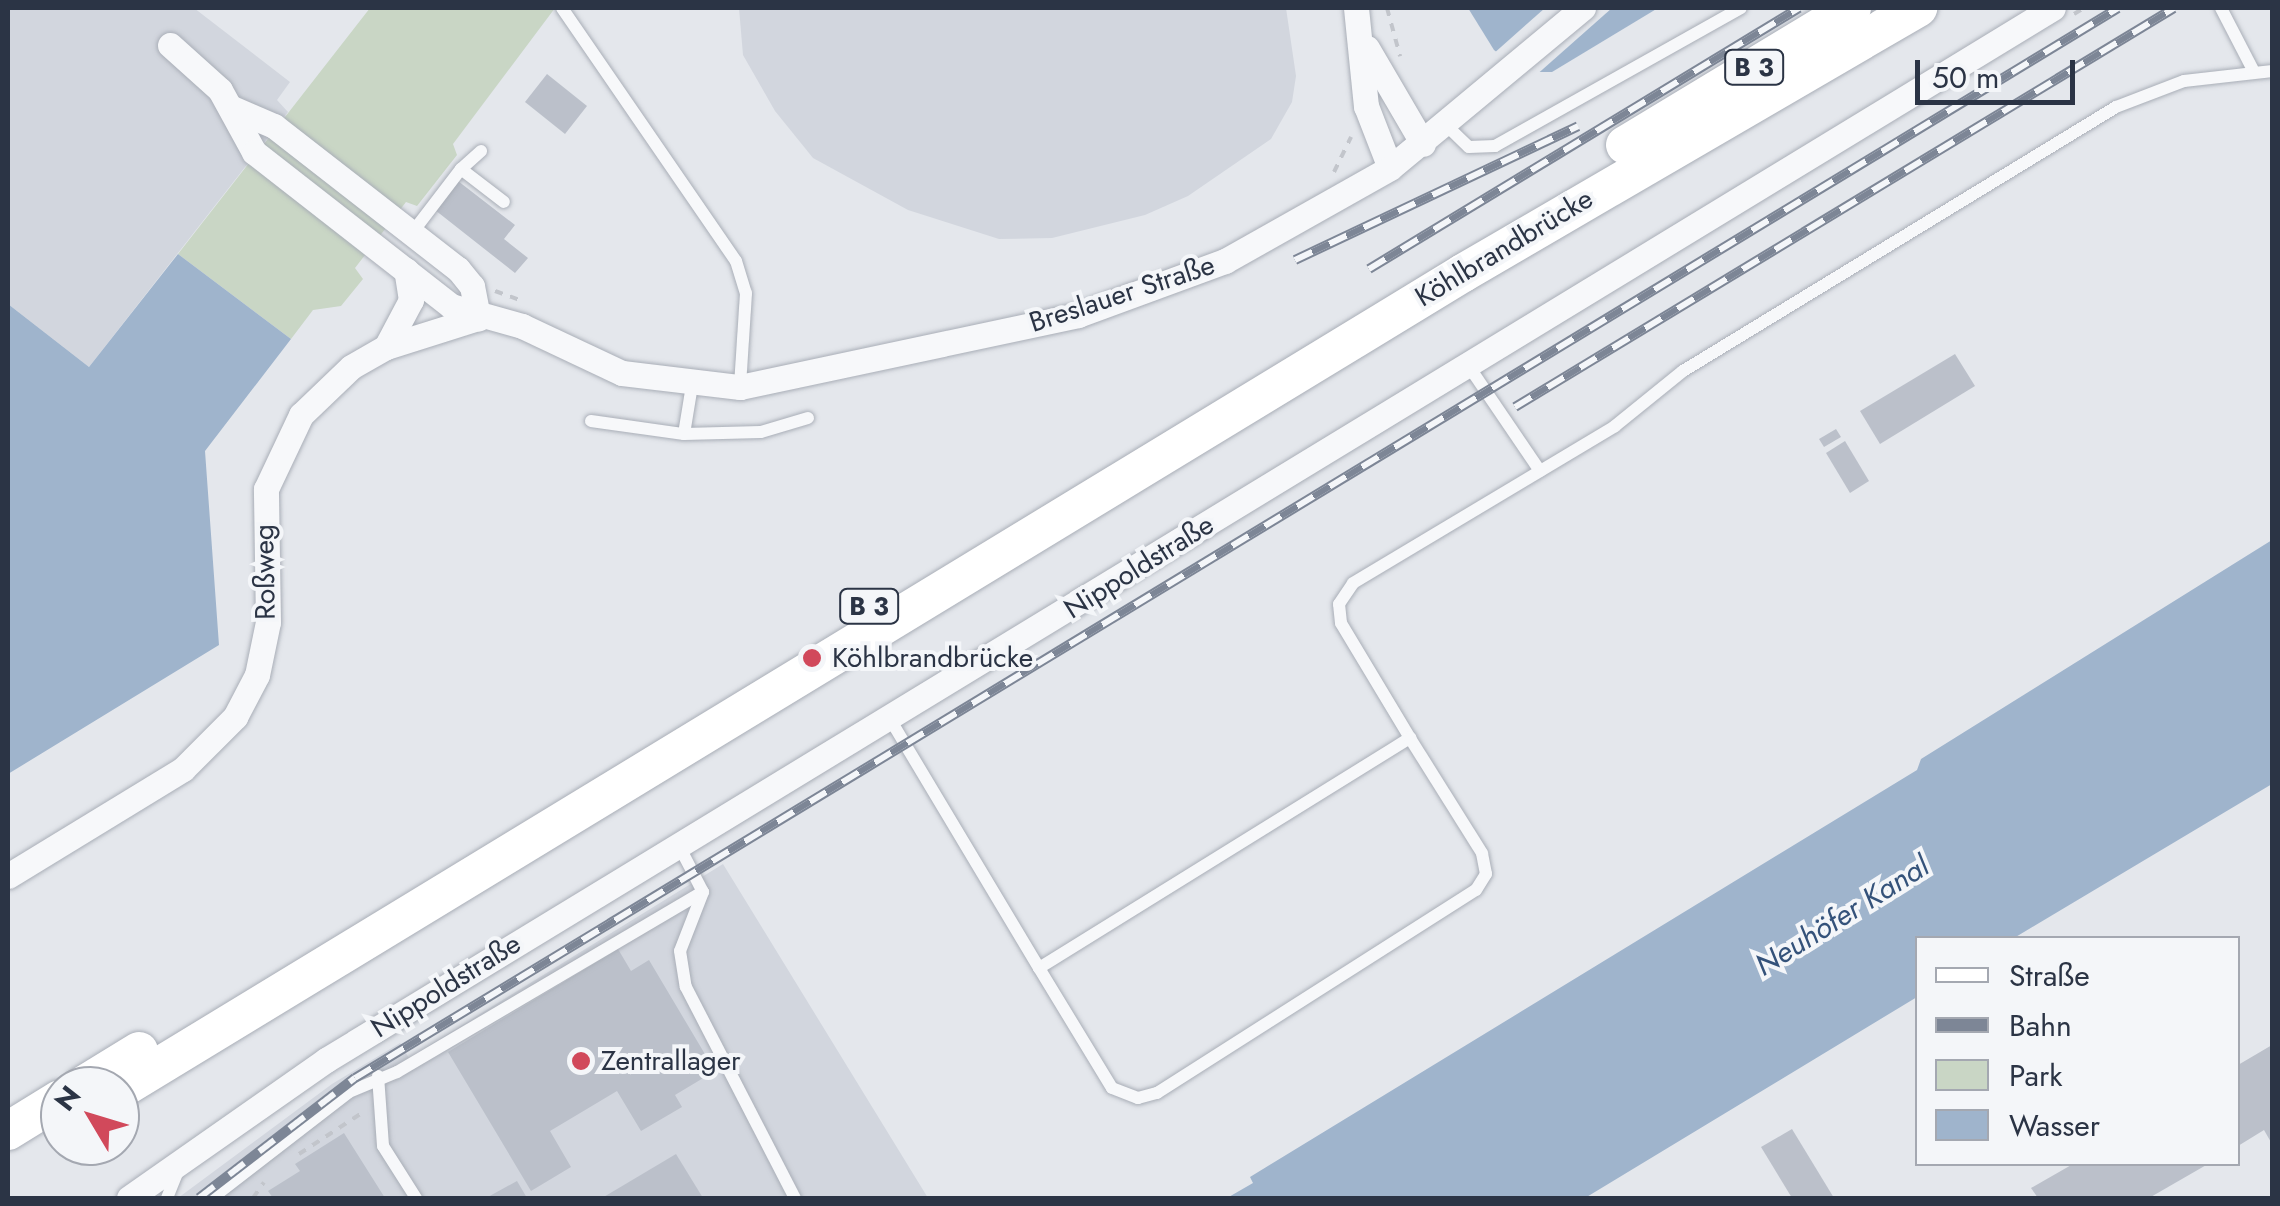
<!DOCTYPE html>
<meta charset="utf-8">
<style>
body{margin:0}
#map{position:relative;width:2280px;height:1206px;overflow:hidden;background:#e4e7ec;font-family:Jost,sans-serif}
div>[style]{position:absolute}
.built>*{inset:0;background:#d2d6de}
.green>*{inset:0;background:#c9d6c5}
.water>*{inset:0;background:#9fb4cc}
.pier>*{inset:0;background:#e4e7ec}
.building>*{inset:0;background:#bbc0ca}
.path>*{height:4px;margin-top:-2px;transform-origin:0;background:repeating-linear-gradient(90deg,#c2c5cb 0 8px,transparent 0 16px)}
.roads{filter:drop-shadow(0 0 2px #a9aeb7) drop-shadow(0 0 2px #a9aeb7)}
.service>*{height:12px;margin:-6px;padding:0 6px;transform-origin:6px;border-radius:6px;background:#f7f8fa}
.minor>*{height:25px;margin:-12.5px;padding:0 12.5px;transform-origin:12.5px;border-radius:12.5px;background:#f7f8fa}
.primary>*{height:38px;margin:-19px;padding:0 19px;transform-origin:19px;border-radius:19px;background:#fff}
.rail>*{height:10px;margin-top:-5px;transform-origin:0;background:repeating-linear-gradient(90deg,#f4f6f9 0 19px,#7d8696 0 38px);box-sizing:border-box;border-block:2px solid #7d8696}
.dots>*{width:28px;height:28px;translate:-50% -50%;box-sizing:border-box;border:5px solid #f4f6f9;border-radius:50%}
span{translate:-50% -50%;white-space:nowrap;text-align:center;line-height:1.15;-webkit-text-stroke:8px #f4f6f9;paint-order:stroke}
.shield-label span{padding:2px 8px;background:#f4f6f9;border:2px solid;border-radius:8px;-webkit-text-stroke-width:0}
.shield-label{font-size:25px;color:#2b3445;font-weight:700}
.street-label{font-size:28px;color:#2b3445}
.poi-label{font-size:28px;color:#2b3445}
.left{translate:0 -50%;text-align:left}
.water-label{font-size:30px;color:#34527a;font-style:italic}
.frame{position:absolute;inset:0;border:10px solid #2b3445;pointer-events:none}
.legend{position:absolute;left:1915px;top:936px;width:325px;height:230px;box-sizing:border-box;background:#f4f6f9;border:2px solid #a4a8b1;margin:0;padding:12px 18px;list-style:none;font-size:30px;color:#2b3445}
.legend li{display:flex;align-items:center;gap:20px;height:50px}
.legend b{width:50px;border:2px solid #a4a8b1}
.north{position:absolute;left:40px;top:1066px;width:100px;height:100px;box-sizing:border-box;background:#f4f6f9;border:2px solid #a4a8b1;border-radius:50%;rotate:308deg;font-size:28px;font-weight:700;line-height:40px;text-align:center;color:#2b3445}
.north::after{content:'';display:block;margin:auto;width:35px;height:45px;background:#d1495b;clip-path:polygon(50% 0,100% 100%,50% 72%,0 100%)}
.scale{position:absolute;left:1915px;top:60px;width:160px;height:45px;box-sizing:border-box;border:5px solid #2b3445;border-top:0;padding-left:12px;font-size:30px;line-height:35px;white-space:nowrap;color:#2b3445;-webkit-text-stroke:8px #f4f6f9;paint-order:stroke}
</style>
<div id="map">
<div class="built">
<div style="clip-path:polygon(8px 8px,194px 8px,290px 82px,277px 100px,288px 112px,89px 367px,8px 304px)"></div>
<div style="clip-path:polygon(739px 8px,1286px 8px,1296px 76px,1292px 102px,1271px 139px,1188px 196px,1145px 215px,1052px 238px,999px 239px,908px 210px,813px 158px,775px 111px,743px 55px)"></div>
<div style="clip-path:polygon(723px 864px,928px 1198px,178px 1198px,332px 1084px,400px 1043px,409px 1058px)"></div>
</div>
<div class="green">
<div style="clip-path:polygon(370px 8px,555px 8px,453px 144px,457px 155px,417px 206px,406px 202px,355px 268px,363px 279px,341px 306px,313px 310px,291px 339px,178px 254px)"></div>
</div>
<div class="water">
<div style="clip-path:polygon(1468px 8px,1658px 8px,1552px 72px,1523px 72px,1494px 50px)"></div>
<div style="clip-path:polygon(178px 254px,291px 339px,205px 451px,219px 645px,8px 774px,8px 304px,89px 367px)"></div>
<div style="clip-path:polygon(2272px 540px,2272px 784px,2014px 938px,1918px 938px,1917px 997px,1585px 1198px,1227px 1198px,1253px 1183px,1250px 1177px,1917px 770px,1921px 759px)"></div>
</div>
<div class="pier">
<div style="clip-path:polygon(1545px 8px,1612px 8px,1534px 77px,1521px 77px,1492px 55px)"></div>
</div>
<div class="building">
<div style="clip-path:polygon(547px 74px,587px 106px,565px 134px,525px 102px)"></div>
<div style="clip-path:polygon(458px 181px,515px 225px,504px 239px,528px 258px,515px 273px,435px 210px)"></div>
<div style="clip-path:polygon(1955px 354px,1975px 386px,1880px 444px,1860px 411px)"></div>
<div style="clip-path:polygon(1836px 429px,1841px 437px,1824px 447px,1819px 439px)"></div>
<div style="clip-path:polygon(1845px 441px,1869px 481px,1850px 493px,1826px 453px)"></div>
<div style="clip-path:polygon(618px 949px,631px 971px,649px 960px,715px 1071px,675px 1095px,682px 1107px,641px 1131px,617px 1091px,550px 1131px,571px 1167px,531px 1191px,448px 1052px)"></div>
<div style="clip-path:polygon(2272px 1045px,2272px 1144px,2264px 1130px,2238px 1146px,2238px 1065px)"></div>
<div style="clip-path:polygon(1792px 1129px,1834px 1198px,1792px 1198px,1761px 1147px)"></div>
<div style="clip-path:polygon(344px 1133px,385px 1198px,273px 1198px,268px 1191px,300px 1171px,295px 1164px)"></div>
<div style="clip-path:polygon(676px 1154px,703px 1198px,602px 1198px)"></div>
<div style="clip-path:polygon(2073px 1164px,2208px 1164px,2149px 1198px,2038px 1198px,2031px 1188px)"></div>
<div style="clip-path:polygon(517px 1181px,527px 1198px,486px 1198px)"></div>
</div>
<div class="path">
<div style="left:1387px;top:8px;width:50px;rotate:74.8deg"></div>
<div style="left:2074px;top:14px;width:12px;rotate:-31deg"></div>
<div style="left:1334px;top:172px;width:39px;rotate:-64deg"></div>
<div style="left:495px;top:291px;width:30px;rotate:20deg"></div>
<div style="left:299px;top:1154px;width:75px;rotate:-33.1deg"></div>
<div style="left:253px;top:1198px;width:19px;rotate:-55deg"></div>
</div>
<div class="roads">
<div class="service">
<div style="left:562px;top:8px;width:307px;rotate:55.5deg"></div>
<div style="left:736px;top:261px;width:34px;rotate:73deg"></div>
<div style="left:746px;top:293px;width:94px;rotate:93.7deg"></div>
<div style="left:2221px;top:8px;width:70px;rotate:62.7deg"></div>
<div style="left:1447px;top:126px;width:30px;rotate:44deg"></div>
<div style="left:1469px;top:147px;width:26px;rotate:-2deg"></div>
<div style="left:1495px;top:146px;width:282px;rotate:-29.3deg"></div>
<div style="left:461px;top:169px;width:27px;rotate:-42deg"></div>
<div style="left:412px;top:233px;width:81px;rotate:-52.6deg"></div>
<div style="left:461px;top:169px;width:54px;rotate:37.5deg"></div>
<div style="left:1468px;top:365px;width:128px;rotate:55.8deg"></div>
<div style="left:591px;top:421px;width:94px;rotate:8deg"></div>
<div style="left:684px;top:434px;width:50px;rotate:-80.7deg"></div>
<div style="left:684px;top:434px;width:77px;rotate:-1.5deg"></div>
<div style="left:761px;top:432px;width:49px;rotate:-16.6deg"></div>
<div style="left:890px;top:719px;width:290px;rotate:59.1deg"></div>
<div style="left:1039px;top:968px;width:437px;rotate:-31.8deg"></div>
<div style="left:1410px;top:738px;width:134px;rotate:-121deg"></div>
<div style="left:1341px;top:623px;width:19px;rotate:-96deg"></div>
<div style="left:1339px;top:604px;width:25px;rotate:-56deg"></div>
<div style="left:1353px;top:583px;width:305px;rotate:-30.9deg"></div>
<div style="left:1615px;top:426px;width:87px;rotate:-39deg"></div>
<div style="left:1683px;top:371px;width:507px;rotate:-31.37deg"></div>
<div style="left:2116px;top:107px;width:73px;rotate:-20.9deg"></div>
<div style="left:2184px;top:81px;width:89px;rotate:-6.5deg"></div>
<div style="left:678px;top:844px;width:54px;rotate:62.5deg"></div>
<div style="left:703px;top:892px;width:63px;rotate:111.3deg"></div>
<div style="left:680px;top:951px;width:36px;rotate:81deg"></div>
<div style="left:686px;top:987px;width:237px;rotate:62.7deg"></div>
<div style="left:1039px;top:968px;width:140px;rotate:58.7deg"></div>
<div style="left:1112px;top:1088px;width:28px;rotate:21deg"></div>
<div style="left:1138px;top:1098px;width:20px;rotate:-15deg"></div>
<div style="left:1157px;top:1093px;width:378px;rotate:-32.5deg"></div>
<div style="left:1476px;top:890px;width:19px;rotate:-58deg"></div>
<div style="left:1486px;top:874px;width:21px;rotate:-101deg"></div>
<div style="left:1482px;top:853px;width:136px;rotate:-122.1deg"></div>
<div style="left:378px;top:1076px;width:70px;rotate:85.9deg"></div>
<div style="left:383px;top:1146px;width:62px;rotate:57.6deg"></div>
<div style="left:167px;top:1198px;width:32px;rotate:-68deg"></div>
<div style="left:212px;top:1198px;width:173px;rotate:-37.7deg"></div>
<div style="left:349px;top:1092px;width:52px;rotate:-22.6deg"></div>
<div style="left:397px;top:1072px;width:355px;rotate:-30.5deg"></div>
</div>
<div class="minor">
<div style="left:1356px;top:8px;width:99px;rotate:84.2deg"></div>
<div style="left:1366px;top:106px;width:66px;rotate:68.8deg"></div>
<div style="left:170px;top:45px;width:67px;rotate:42deg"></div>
<div style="left:220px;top:90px;width:71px;rotate:61.3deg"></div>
<div style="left:254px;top:152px;width:250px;rotate:38deg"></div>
<div style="left:451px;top:306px;width:74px;rotate:15.7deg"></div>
<div style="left:522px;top:326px;width:110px;rotate:25.2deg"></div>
<div style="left:622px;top:373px;width:119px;rotate:6.8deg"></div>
<div style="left:740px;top:387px;width:346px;rotate:-12deg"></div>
<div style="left:1078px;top:315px;width:157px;rotate:-20.2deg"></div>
<div style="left:1225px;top:261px;width:189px;rotate:-29.4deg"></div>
<div style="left:1390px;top:168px;width:251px;rotate:-39.7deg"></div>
<div style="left:1367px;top:48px;width:111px;rotate:59.7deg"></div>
<div style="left:232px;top:108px;width:46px;rotate:23.2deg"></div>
<div style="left:274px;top:126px;width:233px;rotate:37.9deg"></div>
<div style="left:458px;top:269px;width:22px;rotate:51deg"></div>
<div style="left:472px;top:286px;width:33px;rotate:79deg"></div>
<div style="left:386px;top:347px;width:53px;rotate:-62deg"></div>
<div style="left:411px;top:300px;width:30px;rotate:-99deg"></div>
<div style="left:8px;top:876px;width:205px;rotate:-31.4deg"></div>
<div style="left:183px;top:769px;width:74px;rotate:-45deg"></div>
<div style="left:235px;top:717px;width:47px;rotate:-62.4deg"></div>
<div style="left:257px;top:675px;width:54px;rotate:-78.3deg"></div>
<div style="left:268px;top:622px;width:133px;rotate:-90.9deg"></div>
<div style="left:266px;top:489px;width:82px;rotate:-64.7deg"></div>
<div style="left:301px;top:415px;width:69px;rotate:-43.8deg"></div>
<div style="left:351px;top:367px;width:40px;rotate:-29.7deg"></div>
<div style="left:386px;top:347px;width:96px;rotate:-17.5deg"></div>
<div style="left:129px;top:1198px;width:241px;rotate:-35deg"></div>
<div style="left:326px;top:1060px;width:2022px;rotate:-31.35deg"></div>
</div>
<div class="primary">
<div style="left:1625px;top:145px;width:265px;rotate:-31.1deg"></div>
<div style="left:82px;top:1086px;width:67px;rotate:-31.6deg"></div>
<div style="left:120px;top:1090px;width:1572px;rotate:-31.31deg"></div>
<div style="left:1463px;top:273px;width:527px;rotate:-30.22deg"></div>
<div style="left:8px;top:1131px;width:61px;rotate:-31.6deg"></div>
</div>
</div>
<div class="rail">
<div style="left:1295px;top:260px;width:313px;rotate:-25.3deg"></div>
<div style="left:1369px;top:269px;width:503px;rotate:-31.26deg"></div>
<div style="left:1515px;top:407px;width:770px;rotate:-31.19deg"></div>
<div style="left:199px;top:1198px;width:197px;rotate:-37.6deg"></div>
<div style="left:355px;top:1078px;width:2062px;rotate:-31.25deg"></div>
</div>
<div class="dots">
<div style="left:812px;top:658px;background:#d1495b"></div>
<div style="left:581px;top:1061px;background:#d1495b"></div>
</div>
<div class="shield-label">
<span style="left:1754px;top:67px">B 3</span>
<span style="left:869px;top:606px">B 3</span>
</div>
<div class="street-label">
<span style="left:1504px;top:248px;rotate:-31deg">Köhlbrandbrücke</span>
<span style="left:1122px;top:294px;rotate:-18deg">Breslauer Straße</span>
<span style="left:1139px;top:567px;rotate:-32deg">Nippoldstraße</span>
<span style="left:265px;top:572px;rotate:-91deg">Roßweg</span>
<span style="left:446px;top:986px;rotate:-32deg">Nippoldstraße</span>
</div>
<div class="poi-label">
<span class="left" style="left:832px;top:658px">Köhlbrandbrücke</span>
<span class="left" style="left:601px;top:1061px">Zentrallager</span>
</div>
<div class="water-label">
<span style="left:1842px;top:916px;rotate:-32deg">Neuhöfer Kanal</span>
</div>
<div class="frame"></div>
<ul class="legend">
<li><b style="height:12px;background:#fff"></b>Straße</li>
<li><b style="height:12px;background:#7d8696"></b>Bahn</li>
<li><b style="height:28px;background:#c9d6c5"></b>Park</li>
<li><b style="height:28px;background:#9fb4cc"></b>Wasser</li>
</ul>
<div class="north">N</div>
<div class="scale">50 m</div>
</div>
